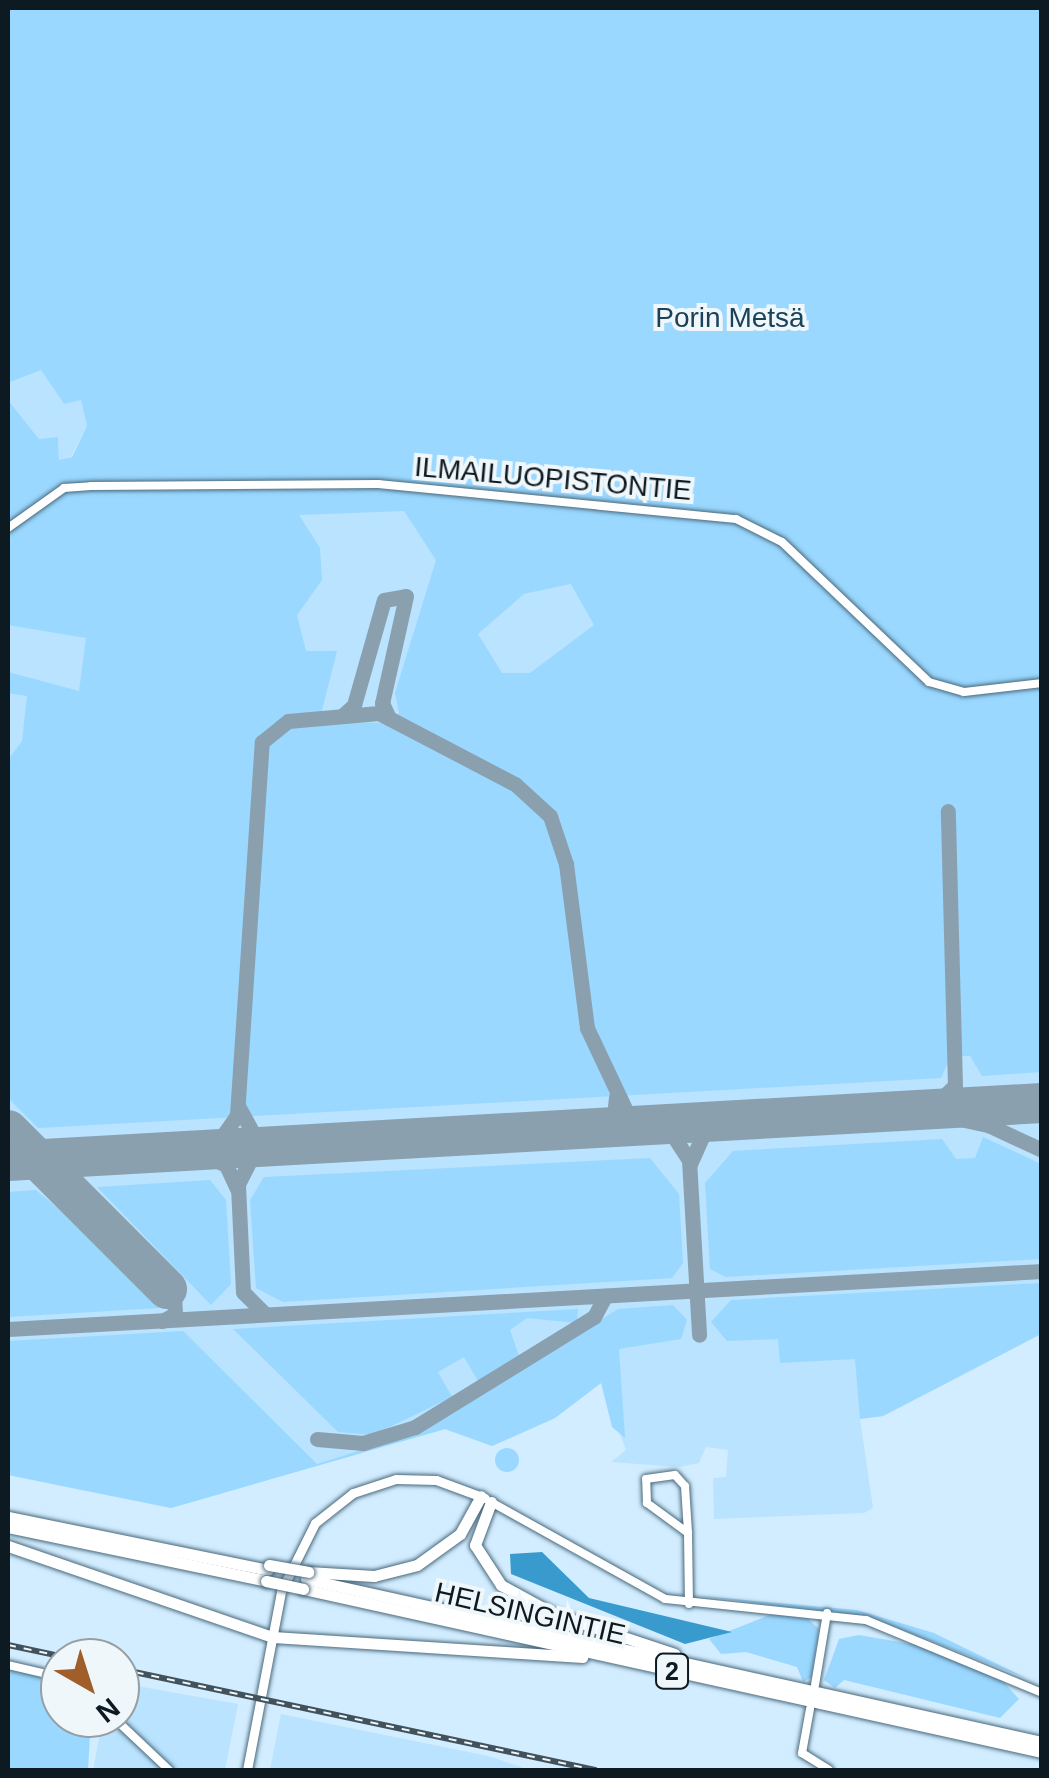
<!DOCTYPE html>
<meta charset="utf-8">
<style>
body{margin:0}
#map{position:relative;width:1049px;height:1778px;overflow:hidden;background:#d2edff;font-family:Helvetica,sans-serif}
div>[style]{position:absolute}
.built>*{inset:0;background:#b9e3fe}
.green>*{inset:0;background:#9ad8ff}
.round{border-radius:50%}
.water>*{inset:0;background:#399ace}
.taxiway>*{height:15px;margin:-7.5px;padding:0 7.5px;transform-origin:7.5px;border-radius:7.5px;background:#8aa0ae}
.runway>*{height:40px;margin:-20px;padding:0 20px;transform-origin:20px;border-radius:20px;background:#8aa0ae}
.roads{filter:drop-shadow(0 0 2px #4a697c) drop-shadow(0 0 2px #4a697c)}
.minor>*{height:8px;margin:-4px;padding:0 4px;transform-origin:4px;border-radius:4px;background:#fff}
.major>*{height:9px;margin:-4.5px;padding:0 4.5px;transform-origin:4.5px;border-radius:4.5px;background:#fff}
.highway>*{height:11px;margin:-5.5px;padding:0 5.5px;transform-origin:5.5px;border-radius:5.5px;background:#fff}
.rail>*{height:6px;margin-top:-3px;transform-origin:0;background:repeating-linear-gradient(90deg,#f0f7fb 0 8px,#41525d 0 16px);box-sizing:border-box;border-block:2px solid #41525d}
.bridges{filter:drop-shadow(0 0 2px #4a697c) drop-shadow(0 0 2px #4a697c)}
.highway-bridge>*{height:11px;margin:-5.5px;padding:0 5.5px;transform-origin:5.5px;border-radius:5.5px;background:#fff}
span{translate:-50% -50%;white-space:nowrap;text-align:center;line-height:1.15;-webkit-text-stroke:8px #f0f7fb;paint-order:stroke}
.shield-label span{padding:2px 8px;background:#f0f7fb;border:2px solid;border-radius:8px;-webkit-text-stroke-width:0}
.shield-label{font-size:25px;color:#0d1a22;font-weight:700}
.park-label{font-size:28px;color:#1a4258}
.street-label{font-size:28px;color:#0d1a22}
.frame{position:absolute;inset:0;border:10px solid #0d1a22;pointer-events:none}
.north{position:absolute;left:40px;top:1638px;width:100px;height:100px;box-sizing:border-box;background:#f0f7fb;border:2px solid #959fa4;border-radius:50%;rotate:141deg;font-size:28px;font-weight:700;line-height:40px;text-align:center;color:#0d1a22}
.north::after{content:'';display:block;margin:auto;width:35px;height:45px;background:#a05f2a;clip-path:polygon(50% 0,100% 100%,50% 72%,0 100%)}
</style>
<div id="map">
<div class="built">
<div style="clip-path:polygon(41px 370px,64px 404px,81px 399px,87px 426px,71px 457px,59px 460px,58px 437px,39px 439px,8px 400px,8px 383px)"></div>
<div style="clip-path:polygon(493px 505px,478px 633px,524px 594px,612px 575px,1041px 743px,1041px 1334px,883px 1416px,860px 1419px,873px 1508px,864px 1513px,714px 1519px,713px 1478px,726px 1477px,728px 1450px,706px 1447px,699px 1463px,679px 1467px,611px 1462px,626px 1450px,601px 1383px,555px 1418px,492px 1446px,445px 1429px,171px 1508px,8px 1475px,8px 555px,72px 512px)"></div>
<div style="clip-path:polygon(120px 1683px,238px 1704px,225px 1770px,93px 1770px,103px 1718px,120px 1718px)"></div>
<div style="clip-path:polygon(281px 1714px,488px 1756px,530px 1770px,270px 1770px)"></div>
</div>
<div class="green">
<div style="clip-path:polygon(evenodd,8px 8px,1041px 8px,1041px 1072px,982px 1076px,970px 1056px,951px 1056px,941px 1078px,38px 1128px,8px 1098px,8px 760px,22px 741px,27px 696px,8px 693px,8px 672px,79px 691px,86px 638px,8px 625px,8px 400px,39px 439px,58px 437px,59px 460px,72px 457px,87px 426px,81px 400px,64px 404px,41px 370px,8px 383px,8px 8px,404px 511px,436px 560px,395px 693px,399px 713px,392px 723px,319px 722px,337px 651px,306px 651px,297px 615px,322px 580px,320px 548px,299px 515px,404px 511px,8px 8px,571px 584px,594px 625px,530px 673px,502px 673px,478px 634px,524px 594px,571px 584px)"></div>
<div style="clip-path:polygon(983px 1137px,1041px 1164px,1041px 1259px,726px 1277px,710px 1269px,705px 1183px,733px 1151px,942px 1139px,956px 1159px,975px 1158px)"></div>
<div style="clip-path:polygon(650px 1158px,679px 1194px,683px 1263px,672px 1278px,283px 1302px,256px 1288px,250px 1200px,264px 1177px)"></div>
<div style="clip-path:polygon(210px 1180px,226px 1200px,231px 1284px,211px 1305px,97px 1187px)"></div>
<div style="clip-path:polygon(36px 1190px,77px 1224px,160px 1308px,8px 1317px,8px 1192px)"></div>
<div style="clip-path:polygon(1041px 1283px,1041px 1334px,883px 1416px,860px 1419px,855px 1359px,780px 1363px,778px 1339px,727px 1341px,711px 1322px,731px 1300px)"></div>
<div style="clip-path:polygon(673px 1305px,687px 1320px,681px 1339px,619px 1349px,625px 1438px,612px 1427px,601px 1383px,555px 1418px,492px 1446px,445px 1429px,171px 1508px,8px 1475px,8px 1341px,183px 1331px,317px 1464px,419px 1432px,618px 1309px)"></div>
<div style="clip-path:polygon(578px 1309px,577px 1323px,527px 1318px,510px 1330px,519px 1356px,478px 1381px,464px 1357px,438px 1372px,452px 1397px,373px 1435px,338px 1432px,233px 1329px)"></div>
<div class="round" style="left:495px;top:1448px;width:24px;height:24px"></div>
<div style="clip-path:polygon(701px 1596px,857px 1610px,934px 1633px,1026px 1678px,872px 1618px)"></div>
<div style="clip-path:polygon(772px 1614px,806px 1617px,819px 1629px,812px 1677px,803px 1682px,797px 1667px,746px 1652px,721px 1654px,709px 1639px)"></div>
<div style="clip-path:polygon(859px 1635px,934px 1648px,1001px 1679px,1019px 1699px,1000px 1718px,844px 1680px,835px 1688px,824px 1680px,839px 1639px)"></div>
<div style="clip-path:polygon(8px 1669px,60px 1682px,60px 1718px,91px 1718px,88px 1770px,8px 1770px)"></div>
</div>
<div class="water">
<div style="clip-path:polygon(542px 1552px,589px 1598px,732px 1632px,685px 1644px,511px 1574px,510px 1554px)"></div>
</div>
<div class="taxiway">
<div style="left:343px;top:715px;width:15px;rotate:-42deg"></div>
<div style="left:354px;top:705px;width:109px;rotate:-74.1deg"></div>
<div style="left:384px;top:600px;width:22px;rotate:-10deg"></div>
<div style="left:406px;top:596px;width:110px;rotate:102.6deg"></div>
<div style="left:382px;top:703px;width:17px;rotate:65deg"></div>
<div style="left:238px;top:1106px;width:33px;rotate:61deg"></div>
<div style="left:254px;top:1135px;width:28px;rotate:21deg"></div>
<div style="left:930px;top:1109px;width:34px;rotate:-43deg"></div>
<div style="left:955px;top:1086px;width:275px;rotate:-91.5deg"></div>
<div style="left:919px;top:1110px;width:71px;rotate:12.3deg"></div>
<div style="left:988px;top:1125px;width:60px;rotate:24.8deg"></div>
<div style="left:593px;top:1128px;width:24px;rotate:-30deg"></div>
<div style="left:614px;top:1116px;width:19px;rotate:-84deg"></div>
<div style="left:195px;top:1151px;width:26px;rotate:-23deg"></div>
<div style="left:219px;top:1141px;width:32px;rotate:-55deg"></div>
<div style="left:237px;top:1115px;width:374px;rotate:-86.2deg"></div>
<div style="left:262px;top:742px;width:33px;rotate:-39deg"></div>
<div style="left:288px;top:721px;width:91px;rotate:-5deg"></div>
<div style="left:379px;top:713px;width:153px;rotate:27.6deg"></div>
<div style="left:515px;top:784px;width:47px;rotate:42.4deg"></div>
<div style="left:550px;top:816px;width:51px;rotate:71.6deg"></div>
<div style="left:566px;top:864px;width:165px;rotate:82.7deg"></div>
<div style="left:587px;top:1028px;width:98px;rotate:64.7deg"></div>
<div style="left:629px;top:1117px;width:46px;rotate:21.6deg"></div>
<div style="left:672px;top:1134px;width:31px;rotate:57deg"></div>
<div style="left:689px;top:1160px;width:175px;rotate:86.7deg"></div>
<div style="left:196px;top:1151px;width:33px;rotate:25deg"></div>
<div style="left:226px;top:1165px;width:26px;rotate:65deg"></div>
<div style="left:690px;top:1164px;width:36px;rotate:-66deg"></div>
<div style="left:705px;top:1131px;width:32px;rotate:-20deg"></div>
<div style="left:265px;top:1314px;width:31px;rotate:-135deg"></div>
<div style="left:243px;top:1292px;width:108px;rotate:-92.7deg"></div>
<div style="left:238px;top:1184px;width:29px;rotate:-63deg"></div>
<div style="left:251px;top:1158px;width:35px;rotate:-20deg"></div>
<div style="left:162px;top:1321px;width:15px;rotate:-28deg"></div>
<div style="left:175px;top:1314px;width:17px;rotate:-93deg"></div>
<div style="left:8px;top:1329px;width:1036px;rotate:-3.21deg"></div>
<div style="left:317px;top:1439px;width:46px;rotate:5deg"></div>
<div style="left:363px;top:1443px;width:54px;rotate:-17.1deg"></div>
<div style="left:415px;top:1427px;width:210px;rotate:-31.6deg"></div>
<div style="left:594px;top:1317px;width:24px;rotate:-62deg"></div>
</div>
<div class="runway">
<div style="left:8px;top:1130px;width:225px;rotate:45deg"></div>
<div style="left:8px;top:1161px;width:1036px;rotate:-3.21deg"></div>
</div>
<div class="roads">
<div class="minor">
<div style="left:8px;top:528px;width:69px;rotate:-35.5deg"></div>
<div style="left:64px;top:488px;width:27px;rotate:-4deg"></div>
<div style="left:91px;top:486px;width:287px;rotate:-0.4deg"></div>
<div style="left:378px;top:484px;width:360px;rotate:5.6deg"></div>
<div style="left:736px;top:519px;width:51px;rotate:26.6deg"></div>
<div style="left:782px;top:542px;width:203px;rotate:43.6deg"></div>
<div style="left:929px;top:682px;width:36px;rotate:16deg"></div>
<div style="left:964px;top:692px;width:79px;rotate:-6.6deg"></div>
<div style="left:491px;top:1502px;width:199px;rotate:29.1deg"></div>
<div style="left:665px;top:1599px;width:202px;rotate:6deg"></div>
<div style="left:866px;top:1620px;width:191px;rotate:22.5deg"></div>
<div style="left:688px;top:1533px;width:51px;rotate:-143.8deg"></div>
<div style="left:647px;top:1503px;width:24px;rotate:-92deg"></div>
<div style="left:646px;top:1479px;width:29px;rotate:-8deg"></div>
<div style="left:675px;top:1475px;width:15px;rotate:48deg"></div>
<div style="left:685px;top:1486px;width:47px;rotate:86.3deg"></div>
<div style="left:688px;top:1533px;width:71px;rotate:89.2deg"></div>
<div style="left:8px;top:1665px;width:53px;rotate:13deg"></div>
<div style="left:815px;top:1685px;width:73px;rotate:-80.5deg"></div>
<div style="left:810px;top:1709px;width:45px;rotate:100.3deg"></div>
<div style="left:802px;top:1753px;width:32px;rotate:32deg"></div>
<div style="left:114px;top:1718px;width:76px;rotate:43.4deg"></div>
</div>
<div class="major">
<div style="left:247px;top:1770px;width:182px;rotate:-79.2deg"></div>
<div style="left:281px;top:1591px;width:76px;rotate:-63.4deg"></div>
<div style="left:315px;top:1523px;width:48px;rotate:-38.3deg"></div>
<div style="left:353px;top:1493px;width:45px;rotate:-18deg"></div>
<div style="left:396px;top:1479px;width:40px;rotate:1.4deg"></div>
<div style="left:436px;top:1480px;width:52px;rotate:20.2deg"></div>
</div>
<div class="highway">
<div style="left:491px;top:1502px;width:46px;rotate:110.4deg"></div>
<div style="left:475px;top:1545px;width:48px;rotate:57deg"></div>
<div style="left:501px;top:1585px;width:60px;rotate:28.7deg"></div>
<div style="left:554px;top:1614px;width:127px;rotate:18.3deg"></div>
<div style="left:8px;top:1517px;width:265px;rotate:11.5deg"></div>
<div style="left:8px;top:1527px;width:264px;rotate:11.8deg"></div>
<div style="left:8px;top:1546px;width:280px;rotate:19deg"></div>
<div style="left:273px;top:1637px;width:310px;rotate:3.7deg"></div>
<div style="left:308px;top:1572px;width:66px;rotate:3.5deg"></div>
<div style="left:374px;top:1576px;width:44px;rotate:-14.3deg"></div>
<div style="left:417px;top:1565px;width:53px;rotate:-35.8deg"></div>
<div style="left:460px;top:1534px;width:43px;rotate:-61.1deg"></div>
<div style="left:306px;top:1579px;width:754px;rotate:12.49deg"></div>
<div style="left:303px;top:1589px;width:757px;rotate:12.44deg"></div>
</div>
</div>
<div class="rail">
<div style="left:8px;top:1645px;width:62px;rotate:12deg"></div>
<div style="left:120px;top:1669px;width:487px;rotate:12deg"></div>
</div>
<div class="bridges">
<div class="highway-bridge">
<div style="left:269px;top:1565px;width:40px;rotate:10deg"></div>
<div style="left:266px;top:1581px;width:38px;rotate:12deg"></div>
</div>
</div>
<div class="shield-label">
<span style="left:672px;top:1671px">2</span>
</div>
<div class="park-label">
<span style="left:730px;top:318px">Porin Metsä</span>
</div>
<div class="street-label">
<span style="left:553px;top:479px;rotate:5deg">ILMAILUOPISTONTIE</span>
<span style="left:530px;top:1614px;rotate:13deg">HELSINGINTIE</span>
</div>
<div class="frame"></div>
<div class="north">N</div>
</div>
